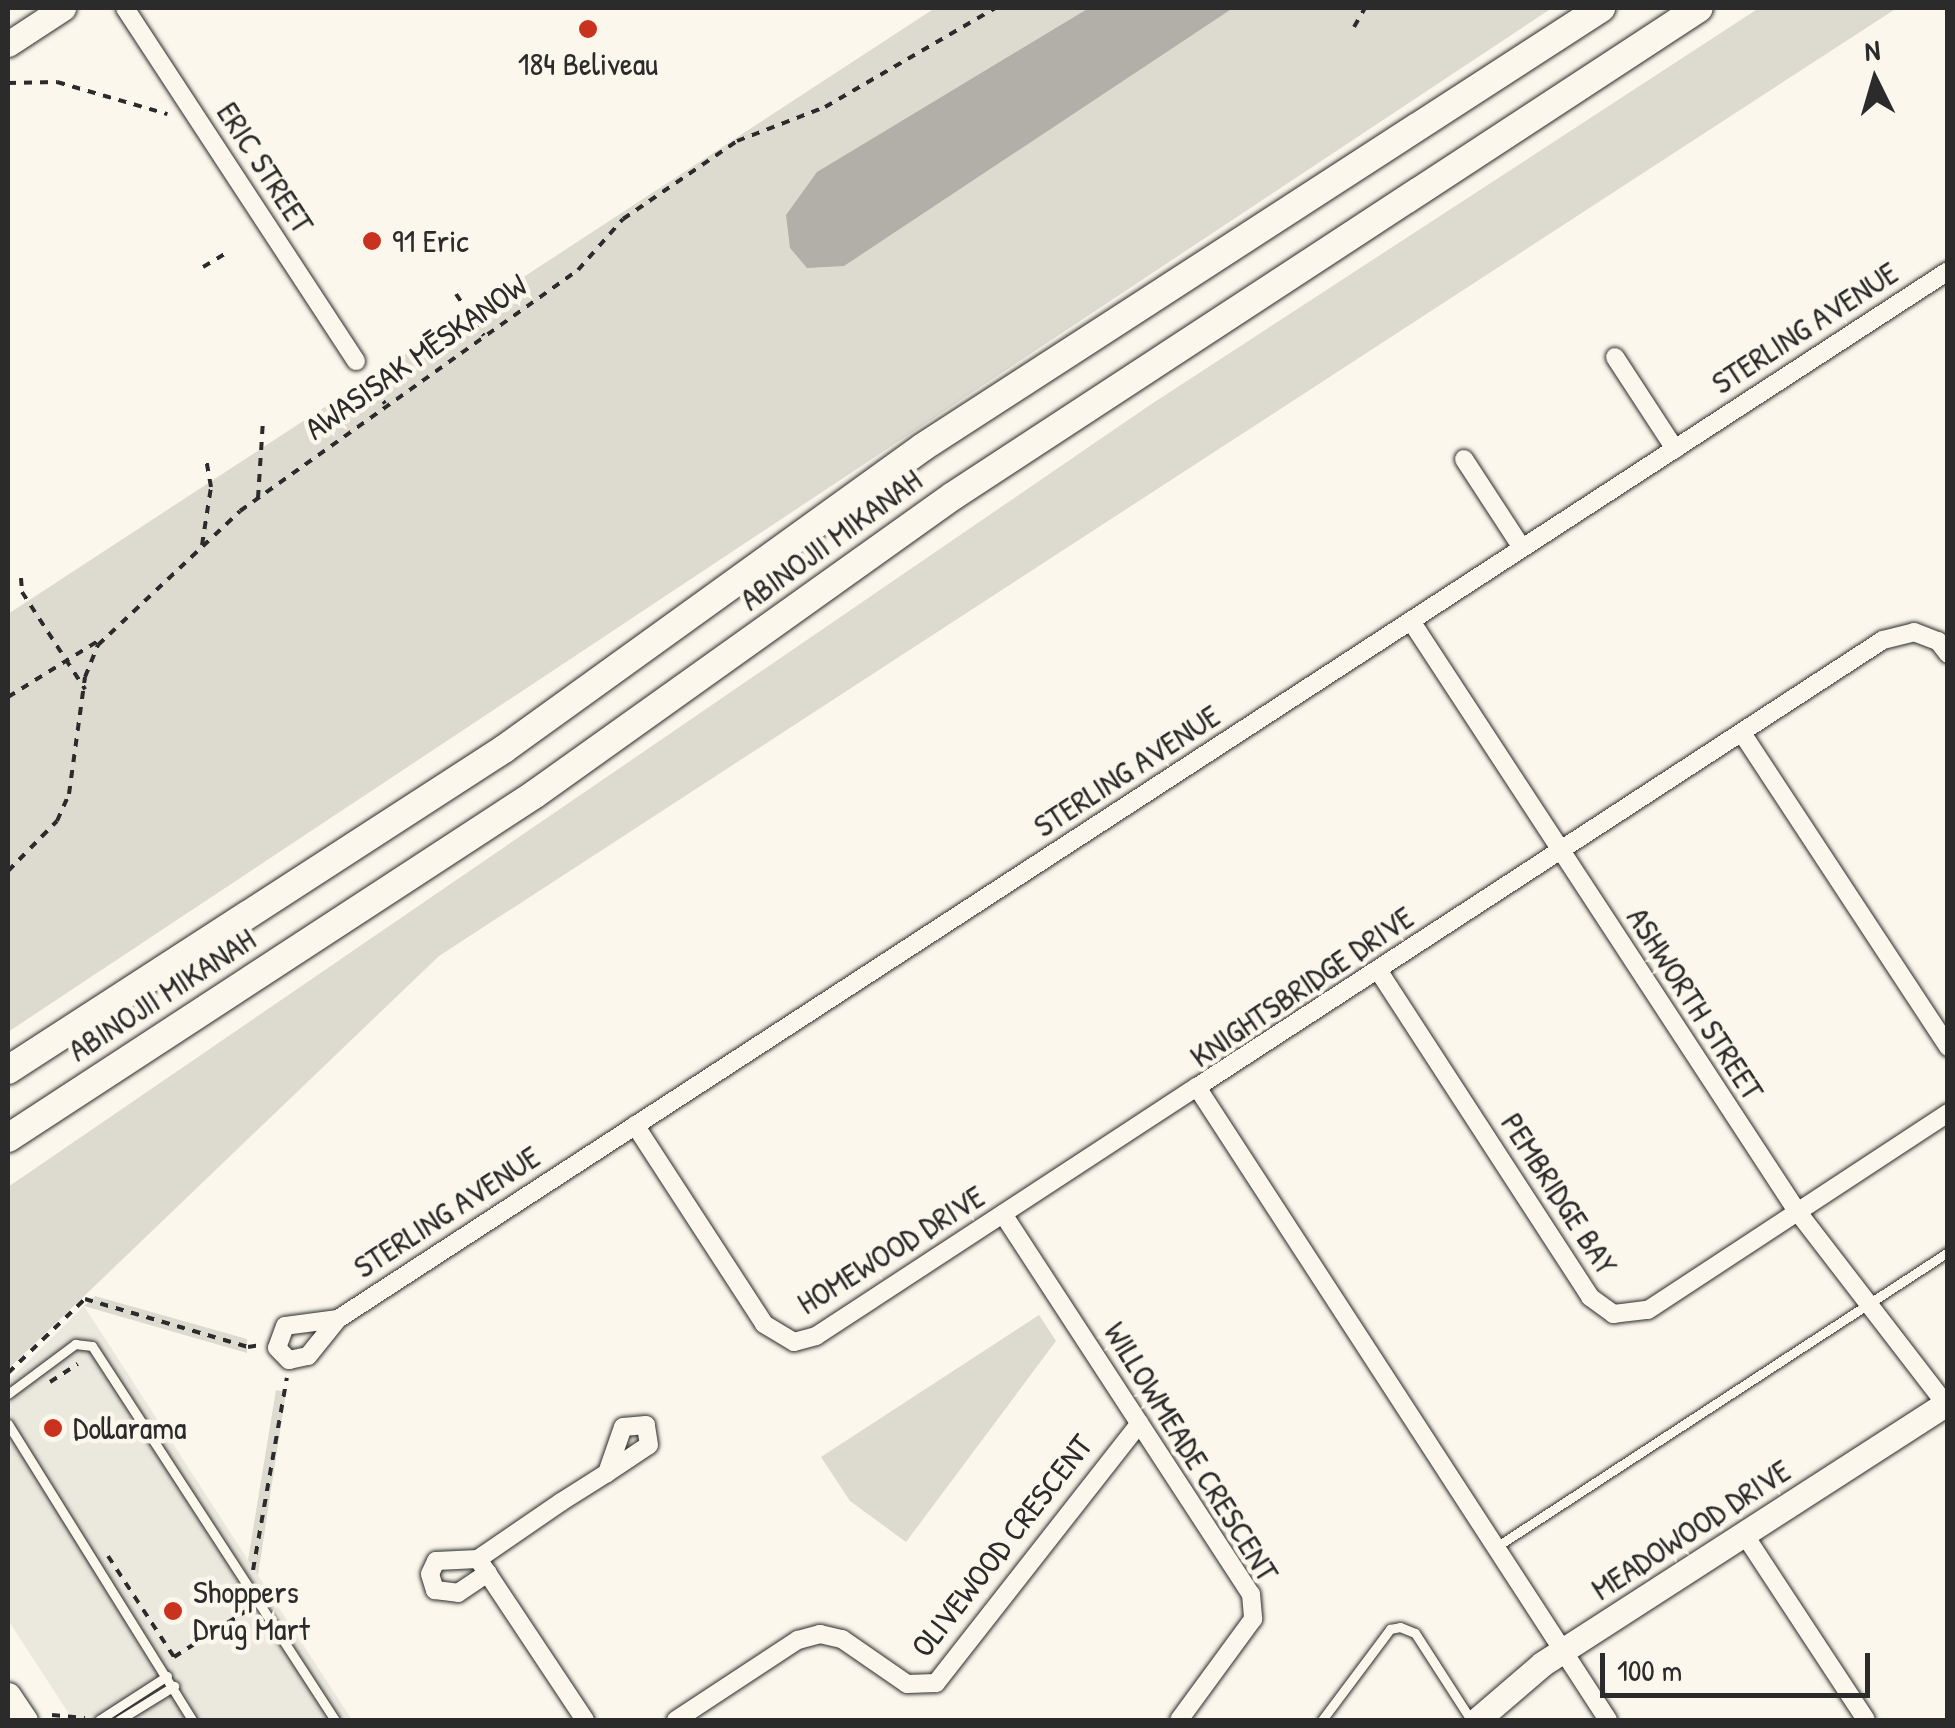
<!DOCTYPE html>
<meta charset="utf-8">
<style>
body{margin:0}
#map{position:relative;width:1955px;height:1728px;overflow:hidden;background:#fbf7ec;font-family:"Patrick Hand",sans-serif}
div>[style]{position:absolute}
.built>*{inset:0;background:#ebe8de}
.green>*{inset:0;background:#dddad0}
.water>*{inset:0;background:#b1afa7}
.path>*{height:4px;margin-top:-2px;transform-origin:0;background:repeating-linear-gradient(90deg,#2b2b2b 0 8px,transparent 0 16px)}
.roads{filter:drop-shadow(0 0 2px #2b2b2b) drop-shadow(0 0 2px #2b2b2b)}
.lane>*{height:9px;margin:-4.5px;padding:0 4.5px;transform-origin:4.5px;border-radius:4.5px;background:#fbf7ec}
.street>*{height:18px;margin:-9px;padding:0 9px;transform-origin:9px;border-radius:9px;background:#fbf7ec}
.secondary>*{height:25px;margin:-12.5px;padding:0 12.5px;transform-origin:12.5px;border-radius:12.5px;background:#fbf7ec}
.primary>*{height:28px;margin:-14px;padding:0 14px;transform-origin:14px;border-radius:14px;background:#fbf7ec}
.dots>*{width:28px;height:28px;translate:-50% -50%;box-sizing:border-box;border:5px solid #fbf7ec;border-radius:50%}
span{translate:-50% -50%;white-space:nowrap;text-align:center;line-height:1.15;-webkit-text-stroke:9px #fbf7ec;paint-order:stroke}
.poi-label{font-size:32px;color:#2b2b2b}
.left{translate:0 -50%;text-align:left}
.street-label{font-size:32px;color:#2b2b2b}
.frame{position:absolute;inset:0;border:10px solid #2b2b2b;pointer-events:none}
.north{position:absolute;left:1825px;top:30px;width:100px;height:100px;-webkit-text-stroke:8px #fbf7ec;paint-order:stroke;rotate:355deg;font-size:28px;font-weight:700;line-height:40px;text-align:center;color:#2b2b2b}
.north::after{content:'';display:block;margin:auto;width:35px;height:45px;background:#2b2b2b;clip-path:polygon(50% 0,100% 100%,50% 72%,0 100%)}
.scale{position:absolute;left:1600px;top:1653px;width:270px;height:45px;box-sizing:border-box;border:5px solid #2b2b2b;border-top:0;padding-left:12px;font-size:30px;line-height:35px;white-space:nowrap;color:#2b2b2b;-webkit-text-stroke:8px #fbf7ec;paint-order:stroke}
</style>
<div id="map">
<div class="built">
<div style="clip-path:polygon(84px 1306px,248px 1560px,352px 1720px,73px 1720px,8px 1620px,8px 1381px)"></div>
</div>
<div class="green">
<div style="clip-path:polygon(935px 8px,1552px 8px,8px 1032px,8px 614px)"></div>
<div style="clip-path:polygon(1759px 8px,1897px 8px,439px 956px,8px 1369px,8px 1187px,1150px 405px)"></div>
<div style="clip-path:polygon(95px 1296px,247px 1339px,247px 1353px,84px 1306px)"></div>
<div style="clip-path:polygon(1039px 1315px,1056px 1341px,906px 1542px,850px 1501px,821px 1457px)"></div>
<div style="clip-path:polygon(276px 1390px,286px 1392px,258px 1575px,248px 1560px)"></div>
</div>
<div class="water">
<div style="clip-path:polygon(1089px 8px,1233px 8px,844px 266px,807px 268px,790px 248px,786px 215px,817px 172px)"></div>
</div>
<div class="path">
<div style="left:1354px;top:27px;width:22px;rotate:-60deg"></div>
<div style="left:8px;top:83px;width:49px;rotate:-1.2deg"></div>
<div style="left:57px;top:82px;width:115px;rotate:16.2deg"></div>
<div style="left:203px;top:267px;width:29px;rotate:-31deg"></div>
<div style="left:456px;top:294px;width:50px;rotate:56.3deg"></div>
<div style="left:365px;top:375px;width:35px;rotate:55deg"></div>
<div style="left:258px;top:498px;width:77px;rotate:-86.3deg"></div>
<div style="left:202px;top:545px;width:59px;rotate:-81.2deg"></div>
<div style="left:211px;top:487px;width:29px;rotate:-100deg"></div>
<div style="left:21px;top:578px;width:14px;rotate:86deg"></div>
<div style="left:22px;top:592px;width:116px;rotate:57deg"></div>
<div style="left:8px;top:697px;width:110px;rotate:-31.9deg"></div>
<div style="left:8px;top:871px;width:70px;rotate:-45.6deg"></div>
<div style="left:57px;top:821px;width:30px;rotate:-66deg"></div>
<div style="left:69px;top:794px;width:118px;rotate:-82.2deg"></div>
<div style="left:85px;top:677px;width:35px;rotate:-68deg"></div>
<div style="left:98px;top:645px;width:195px;rotate:-43.3deg"></div>
<div style="left:240px;top:511px;width:415px;rotate:-35.5deg"></div>
<div style="left:578px;top:270px;width:68px;rotate:-48.6deg"></div>
<div style="left:623px;top:219px;width:138px;rotate:-34.4deg"></div>
<div style="left:737px;top:141px;width:94px;rotate:-21.1deg"></div>
<div style="left:825px;top:107px;width:197px;rotate:-30.2deg"></div>
<div style="left:8px;top:1373px;width:107px;rotate:-43.9deg"></div>
<div style="left:85px;top:1299px;width:170px;rotate:16.4deg"></div>
<div style="left:248px;top:1347px;width:13px;rotate:-9deg"></div>
<div style="left:50px;top:1382px;width:33px;rotate:-33deg"></div>
<div style="left:108px;top:1556px;width:121px;rotate:56.8deg"></div>
<div style="left:253px;top:1570px;width:195px;rotate:-80deg"></div>
<div style="left:174px;top:1657px;width:85px;rotate:-32.6deg"></div>
<div style="left:52px;top:1715px;width:33px;rotate:5deg"></div>
</div>
<div class="roads">
<div class="lane">
<div style="left:8px;top:1394px;width:84px;rotate:-36.7deg"></div>
<div style="left:75px;top:1344px;width:17px;rotate:7deg"></div>
<div style="left:92px;top:1346px;width:446px;rotate:57deg"></div>
<div style="left:8px;top:1424px;width:349px;rotate:58.1deg"></div>
<div style="left:1496px;top:1547px;width:540px;rotate:-33.13deg"></div>
<div style="left:99px;top:1720px;width:81px;rotate:-32.9deg"></div>
<div style="left:119px;top:1720px;width:65px;rotate:-31.7deg"></div>
<div style="left:1322px;top:1720px;width:114px;rotate:-53.2deg"></div>
<div style="left:1390px;top:1629px;width:10px;rotate:-11deg"></div>
<div style="left:1400px;top:1627px;width:16px;rotate:22deg"></div>
<div style="left:1415px;top:1633px;width:103px;rotate:57.2deg"></div>
</div>
<div class="street">
<div style="left:125px;top:8px;width:422px;rotate:56.8deg"></div>
<div style="left:1615px;top:357px;width:110px;rotate:56.9deg"></div>
<div style="left:1464px;top:459px;width:106px;rotate:56.9deg"></div>
<div style="left:1411px;top:621px;width:705px;rotate:56.81deg"></div>
<div style="left:1797px;top:1211px;width:247px;rotate:52.4deg"></div>
<div style="left:1742px;top:733px;width:376px;rotate:56.7deg"></div>
<div style="left:1378px;top:970px;width:390px;rotate:57deg"></div>
<div style="left:1590px;top:1297px;width:29px;rotate:36deg"></div>
<div style="left:1613px;top:1314px;width:35px;rotate:-7deg"></div>
<div style="left:1648px;top:1310px;width:359px;rotate:-33.3deg"></div>
<div style="left:635px;top:1125px;width:237px;rotate:57deg"></div>
<div style="left:764px;top:1324px;width:35px;rotate:31deg"></div>
<div style="left:794px;top:1342px;width:23px;rotate:-15deg"></div>
<div style="left:816px;top:1336px;width:455px;rotate:-33.2deg"></div>
<div style="left:1003px;top:1214px;width:454px;rotate:56.9deg"></div>
<div style="left:1251px;top:1594px;width:25px;rotate:85deg"></div>
<div style="left:1253px;top:1619px;width:125px;rotate:126.2deg"></div>
<div style="left:338px;top:1319px;width:53px;rotate:172.5deg"></div>
<div style="left:285px;top:1326px;width:23px;rotate:110deg"></div>
<div style="left:277px;top:1348px;width:17px;rotate:45deg"></div>
<div style="left:289px;top:1360px;width:19px;rotate:-12deg"></div>
<div style="left:308px;top:1356px;width:48px;rotate:-51deg"></div>
<div style="left:338px;top:1319px;width:1921px;rotate:-33.06deg"></div>
<div style="left:1744px;top:1534px;width:222px;rotate:56.7deg"></div>
<div style="left:478px;top:1559px;width:42px;rotate:177.3deg"></div>
<div style="left:436px;top:1561px;width:14px;rotate:115deg"></div>
<div style="left:430px;top:1574px;width:17px;rotate:73deg"></div>
<div style="left:435px;top:1590px;width:23px;rotate:7deg"></div>
<div style="left:458px;top:1593px;width:36px;rotate:-34deg"></div>
<div style="left:585px;top:1720px;width:193px;rotate:-123.6deg"></div>
<div style="left:478px;top:1559px;width:101px;rotate:-34.5deg"></div>
<div style="left:561px;top:1502px;width:54px;rotate:-32.2deg"></div>
<div style="left:607px;top:1473px;width:50px;rotate:-33.7deg"></div>
<div style="left:649px;top:1445px;width:20px;rotate:-99deg"></div>
<div style="left:646px;top:1425px;width:23px;rotate:175deg"></div>
<div style="left:623px;top:1427px;width:49px;rotate:109.2deg"></div>
<div style="left:676px;top:1720px;width:146px;rotate:-33.3deg"></div>
<div style="left:798px;top:1640px;width:23px;rotate:-15deg"></div>
<div style="left:820px;top:1634px;width:23px;rotate:13deg"></div>
<div style="left:842px;top:1639px;width:79px;rotate:34.7deg"></div>
<div style="left:907px;top:1684px;width:29px;rotate:-2deg"></div>
<div style="left:936px;top:1683px;width:330px;rotate:-51.9deg"></div>
<div style="left:1608px;top:1720px;width:755px;rotate:-123deg"></div>
<div style="left:1197px;top:1087px;width:819px;rotate:-33.09deg"></div>
<div style="left:1883px;top:640px;width:32px;rotate:-14deg"></div>
<div style="left:1914px;top:632px;width:26px;rotate:21deg"></div>
<div style="left:1938px;top:641px;width:16px;rotate:52deg"></div>
</div>
<div class="secondary">
<div style="left:8px;top:44px;width:66px;rotate:-33.2deg"></div>
<div style="left:8px;top:1695px;width:30px;rotate:56deg"></div>
<div style="left:1477px;top:1720px;width:86px;rotate:-40.7deg"></div>
<div style="left:1542px;top:1664px;width:483px;rotate:-32.8deg"></div>
</div>
<div class="primary">
<div style="left:8px;top:1070px;width:591px;rotate:-32.91deg"></div>
<div style="left:504px;top:749px;width:516px;rotate:-35.78deg"></div>
<div style="left:923px;top:447px;width:808px;rotate:-32.92deg"></div>
<div style="left:8px;top:1138px;width:629px;rotate:-33.13deg"></div>
<div style="left:535px;top:794px;width:513px;rotate:-35.49deg"></div>
<div style="left:953px;top:496px;width:891px;rotate:-33.19deg"></div>
</div>
</div>
<div class="dots">
<div style="left:588px;top:29px;background:#c8321e"></div>
<div style="left:372px;top:241px;background:#c8321e"></div>
<div style="left:53px;top:1428px;background:#c8321e"></div>
<div style="left:173px;top:1611px;background:#c8321e"></div>
</div>
<div class="poi-label">
<span style="left:588px;top:64px">184 Beliveau</span>
<span class="left" style="left:392px;top:241px">91 Eric</span>
<span class="left" style="left:73px;top:1428px">Dollarama</span>
<span class="left" style="left:193px;top:1611px">Shoppers<br>Drug Mart</span>
</div>
<div class="street-label">
<span style="left:265px;top:168px;rotate:57deg">ERIC STREET</span>
<span style="left:1805px;top:328px;rotate:-33deg">STERLING AVENUE</span>
<span style="left:416px;top:357px;rotate:-35deg">AWASISAK MĒSKANOW</span>
<span style="left:831px;top:540px;rotate:-36deg">ABINOJII MIKANAH</span>
<span style="left:1127px;top:771px;rotate:-33deg">STERLING AVENUE</span>
<span style="left:1302px;top:987px;rotate:-34deg">KNIGHTSBRIDGE DRIVE</span>
<span style="left:162px;top:995px;rotate:-33deg">ABINOJII MIKANAH</span>
<span style="left:1695px;top:1004px;rotate:57deg">ASHWORTH STREET</span>
<span style="left:1559px;top:1194px;rotate:57deg">PEMBRIDGE BAY</span>
<span style="left:447px;top:1212px;rotate:-33deg">STERLING AVENUE</span>
<span style="left:891px;top:1250px;rotate:-32deg">HOMEWOOD DRIVE</span>
<span style="left:1191px;top:1452px;rotate:58deg">WILLOWMEADE CRESCENT</span>
<span style="left:1691px;top:1530px;rotate:-33deg">MEADOWOOD DRIVE</span>
<span style="left:1002px;top:1546px;rotate:-52deg">OLIVEWOOD CRESCENT</span>
</div>
<div class="frame"></div>
<div class="north">N</div>
<div class="scale">100 m</div>
</div>
